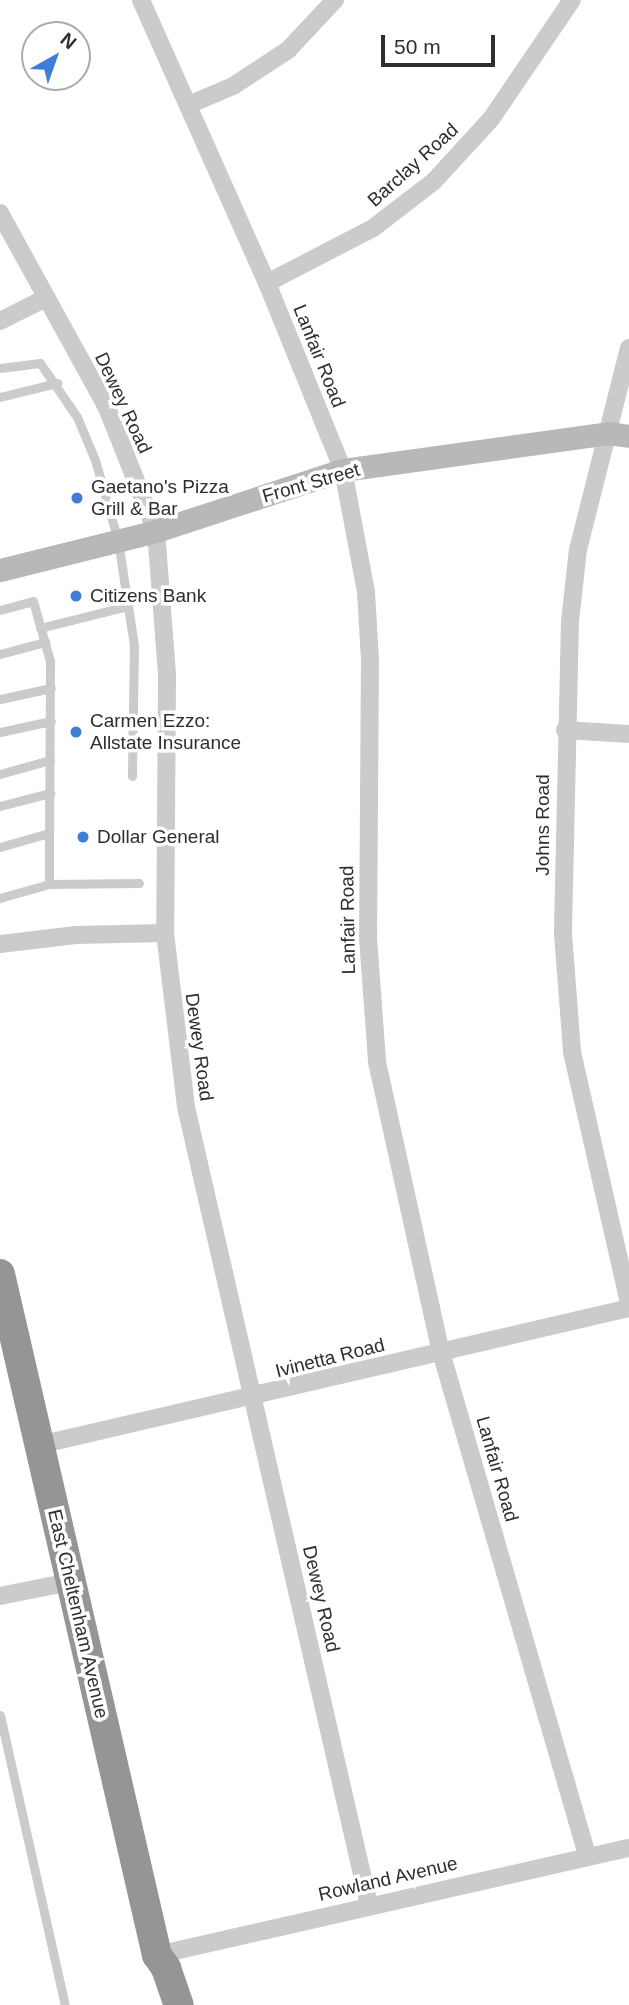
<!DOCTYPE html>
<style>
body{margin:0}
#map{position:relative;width:629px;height:2005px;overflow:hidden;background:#fff;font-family:Helvetica,sans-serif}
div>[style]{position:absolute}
.lane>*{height:9px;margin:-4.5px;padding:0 4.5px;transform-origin:4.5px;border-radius:4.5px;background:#cbcbcb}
.street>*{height:18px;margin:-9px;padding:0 9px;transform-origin:9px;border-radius:9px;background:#cbcbcb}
.secondary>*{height:23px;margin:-11.5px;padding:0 11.5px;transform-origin:11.5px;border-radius:11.5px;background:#b8b8b8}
.highway>*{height:30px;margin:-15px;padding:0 15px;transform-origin:15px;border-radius:15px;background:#959595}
.dots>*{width:19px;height:19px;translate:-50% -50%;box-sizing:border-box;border:4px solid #fff;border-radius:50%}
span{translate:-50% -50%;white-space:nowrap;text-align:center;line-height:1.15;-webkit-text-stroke:7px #fff;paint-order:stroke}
.street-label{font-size:19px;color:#2e2e2e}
.poi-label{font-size:19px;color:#2e2e2e}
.left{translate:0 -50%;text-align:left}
.north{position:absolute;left:21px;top:21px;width:70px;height:70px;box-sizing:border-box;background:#fff;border:2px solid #ababab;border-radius:50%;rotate:40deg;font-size:19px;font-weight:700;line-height:28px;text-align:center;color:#2e2e2e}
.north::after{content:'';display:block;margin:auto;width:24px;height:32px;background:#3f7dd7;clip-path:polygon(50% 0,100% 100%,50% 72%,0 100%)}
.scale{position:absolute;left:381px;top:35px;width:114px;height:32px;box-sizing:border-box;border:4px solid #2e2e2e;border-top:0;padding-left:9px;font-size:21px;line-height:24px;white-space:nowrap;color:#2e2e2e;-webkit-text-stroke:5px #fff;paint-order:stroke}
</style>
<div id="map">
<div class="lane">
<div style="left:0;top:368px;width:40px;rotate:-7.1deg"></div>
<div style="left:40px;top:363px;width:65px;rotate:55.6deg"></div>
<div style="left:77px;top:417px;width:47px;rotate:67.3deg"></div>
<div style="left:95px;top:460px;width:84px;rotate:74.1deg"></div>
<div style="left:118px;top:541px;width:105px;rotate:81.3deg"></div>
<div style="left:134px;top:645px;width:131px;rotate:90.9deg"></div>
<div style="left:0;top:397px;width:59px;rotate:-13.8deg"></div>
<div style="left:0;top:610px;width:34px;rotate:-15deg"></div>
<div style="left:33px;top:601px;width:62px;rotate:74.2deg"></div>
<div style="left:50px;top:661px;width:172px;rotate:90.3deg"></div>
<div style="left:40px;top:628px;width:91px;rotate:-14deg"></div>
<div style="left:0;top:654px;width:47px;rotate:-14.9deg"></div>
<div style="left:0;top:699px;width:52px;rotate:-12.2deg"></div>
<div style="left:0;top:732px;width:52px;rotate:-12.2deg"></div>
<div style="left:0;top:774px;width:52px;rotate:-15.6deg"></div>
<div style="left:0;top:806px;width:52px;rotate:-14.6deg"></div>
<div style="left:0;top:847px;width:51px;rotate:-15.9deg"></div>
<div style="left:49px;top:833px;width:51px;rotate:90deg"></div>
<div style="left:0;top:898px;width:51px;rotate:-15.9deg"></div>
<div style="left:49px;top:884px;width:90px;rotate:-0.6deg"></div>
<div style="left:0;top:1715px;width:297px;rotate:77.4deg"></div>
</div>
<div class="street">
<div style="left:141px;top:0;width:310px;rotate:66deg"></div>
<div style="left:267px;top:283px;width:202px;rotate:67.9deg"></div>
<div style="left:343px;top:470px;width:124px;rotate:79.3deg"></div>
<div style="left:366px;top:592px;width:68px;rotate:86.6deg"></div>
<div style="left:370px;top:660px;width:278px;rotate:90.4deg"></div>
<div style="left:368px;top:938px;width:124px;rotate:85.8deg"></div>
<div style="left:377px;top:1062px;width:297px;rotate:77.6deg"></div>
<div style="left:441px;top:1352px;width:524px;rotate:73.81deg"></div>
<div style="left:188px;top:105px;width:49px;rotate:-22.9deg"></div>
<div style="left:233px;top:86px;width:66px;rotate:-33.2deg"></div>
<div style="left:288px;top:50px;width:69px;rotate:-46.8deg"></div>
<div style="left:0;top:213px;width:222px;rotate:61.2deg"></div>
<div style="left:107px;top:408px;width:132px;rotate:68.3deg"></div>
<div style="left:156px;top:531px;width:144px;rotate:85.6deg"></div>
<div style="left:167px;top:675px;width:258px;rotate:90.4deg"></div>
<div style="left:165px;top:933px;width:175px;rotate:83.1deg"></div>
<div style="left:186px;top:1107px;width:819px;rotate:77.08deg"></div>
<div style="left:267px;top:283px;width:119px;rotate:-27.4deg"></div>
<div style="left:373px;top:228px;width:77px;rotate:-37.6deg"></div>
<div style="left:434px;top:181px;width:84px;rotate:-47.4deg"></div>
<div style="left:491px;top:119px;width:144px;rotate:-55.8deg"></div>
<div style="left:0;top:321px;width:51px;rotate:-26.6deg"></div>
<div style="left:629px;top:348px;width:207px;rotate:104.2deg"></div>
<div style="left:578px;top:549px;width:72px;rotate:96.3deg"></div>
<div style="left:570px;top:621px;width:313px;rotate:91.3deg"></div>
<div style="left:563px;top:934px;width:118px;rotate:85.6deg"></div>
<div style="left:572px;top:1052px;width:256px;rotate:77.2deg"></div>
<div style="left:565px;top:730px;width:64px;rotate:3.6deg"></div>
<div style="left:0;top:944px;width:76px;rotate:-6.8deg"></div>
<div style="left:75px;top:935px;width:90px;rotate:-1.3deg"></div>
<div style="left:39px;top:1445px;width:606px;rotate:-13.07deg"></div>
<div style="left:0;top:1596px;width:71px;rotate:-11.3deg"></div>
<div style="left:157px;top:1955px;width:484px;rotate:-12.8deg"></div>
</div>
<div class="secondary">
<div style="left:0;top:570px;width:161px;rotate:-14deg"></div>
<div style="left:156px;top:531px;width:197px;rotate:-18.1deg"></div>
<div style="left:343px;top:470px;width:268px;rotate:-7.9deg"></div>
<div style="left:608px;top:433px;width:21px;rotate:8deg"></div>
</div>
<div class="highway">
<div style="left:0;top:1274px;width:699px;rotate:77.02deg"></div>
<div style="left:157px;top:1955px;width:16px;rotate:55deg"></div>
<div style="left:166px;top:1968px;width:39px;rotate:71deg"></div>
</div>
<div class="dots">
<div style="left:77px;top:498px;background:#3f7dd7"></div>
<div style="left:76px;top:596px;background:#3f7dd7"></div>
<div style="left:76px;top:732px;background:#3f7dd7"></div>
<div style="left:83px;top:837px;background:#3f7dd7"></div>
</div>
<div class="street-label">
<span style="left:413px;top:165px;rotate:-42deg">Barclay Road</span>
<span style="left:319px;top:356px;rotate:68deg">Lanfair Road</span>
<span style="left:123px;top:403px;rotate:65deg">Dewey Road</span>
<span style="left:311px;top:483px;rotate:-16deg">Front Street</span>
<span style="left:543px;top:825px;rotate:-90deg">Johns Road</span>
<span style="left:348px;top:920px;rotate:-91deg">Lanfair Road</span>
<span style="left:199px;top:1047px;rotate:82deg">Dewey Road</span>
<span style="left:330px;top:1358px;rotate:-14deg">Ivinetta Road</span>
<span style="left:497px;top:1469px;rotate:74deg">Lanfair Road</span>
<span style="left:321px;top:1599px;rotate:77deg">Dewey Road</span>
<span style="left:78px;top:1614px;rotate:77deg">East Cheltenham Avenue</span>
<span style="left:388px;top:1879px;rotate:-13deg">Rowland Avenue</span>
</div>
<div class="poi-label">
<span class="left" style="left:91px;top:498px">Gaetano's Pizza<br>Grill &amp; Bar</span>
<span class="left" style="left:90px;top:596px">Citizens Bank</span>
<span class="left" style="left:90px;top:732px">Carmen Ezzo:<br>Allstate Insurance</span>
<span class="left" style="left:97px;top:837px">Dollar General</span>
</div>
<div class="north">N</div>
<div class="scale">50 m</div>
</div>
